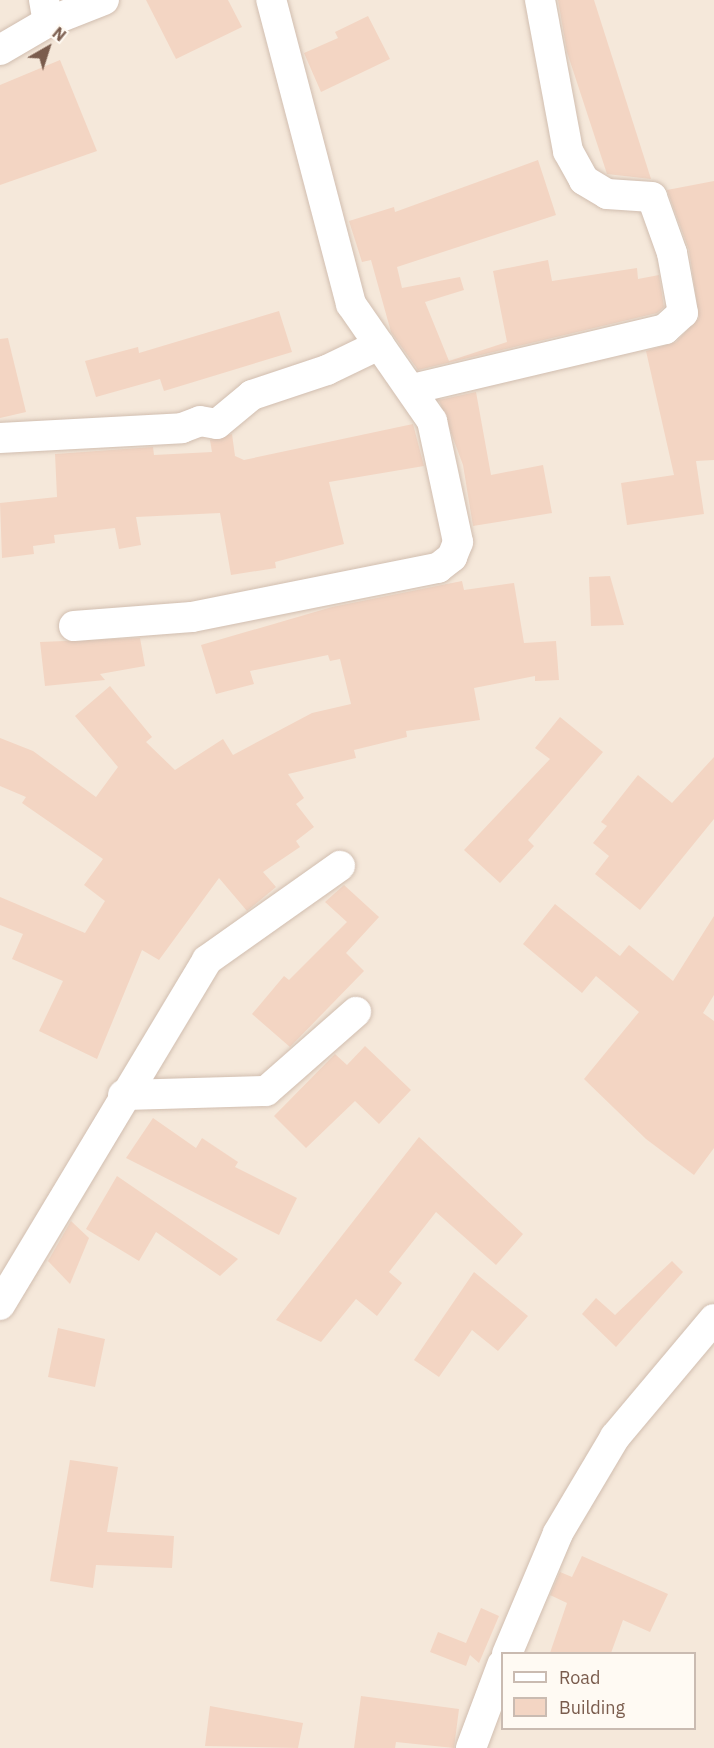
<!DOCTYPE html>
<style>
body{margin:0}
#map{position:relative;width:714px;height:1748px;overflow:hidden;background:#fdf6ec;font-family:"IBM Plex Sans",sans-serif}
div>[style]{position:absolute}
.residential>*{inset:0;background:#f5e8da}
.building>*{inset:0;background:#f3d5c3}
.roads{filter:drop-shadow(0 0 2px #d1beb0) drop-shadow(0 0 2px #d1beb0)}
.minor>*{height:30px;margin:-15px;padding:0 15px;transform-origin:15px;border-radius:15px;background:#fff}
span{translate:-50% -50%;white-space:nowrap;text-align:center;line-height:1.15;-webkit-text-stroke:5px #fffaf3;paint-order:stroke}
.legend{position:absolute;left:501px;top:1652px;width:195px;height:78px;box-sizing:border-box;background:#fffaf3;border:2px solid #cabbb1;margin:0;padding:8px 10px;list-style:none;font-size:18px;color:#7a5c4d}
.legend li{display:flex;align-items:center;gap:12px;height:30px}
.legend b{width:30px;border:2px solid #cabbb1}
.north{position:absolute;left:18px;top:18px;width:60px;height:60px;-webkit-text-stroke:4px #fffaf3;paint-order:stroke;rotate:39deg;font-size:16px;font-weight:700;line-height:24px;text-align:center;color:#7a5c4d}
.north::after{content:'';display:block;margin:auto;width:21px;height:27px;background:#7a5c4d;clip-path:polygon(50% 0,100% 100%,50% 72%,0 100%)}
</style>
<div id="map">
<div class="residential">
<div style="clip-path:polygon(evenodd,0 0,714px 0,714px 1748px,0 1748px,0 0,502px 1654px,694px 1654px,694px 1728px,502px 1728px,502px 1654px)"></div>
</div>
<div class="building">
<div style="clip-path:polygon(146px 0,228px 0,242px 27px,176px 59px)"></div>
<div style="clip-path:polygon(558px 0,594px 0,651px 179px,607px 174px,567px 52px)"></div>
<div style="clip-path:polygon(368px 16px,390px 59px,321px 92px,304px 53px,338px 38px,335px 32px)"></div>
<div style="clip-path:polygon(60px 60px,97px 151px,0 185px,0 85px)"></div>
<div style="clip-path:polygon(538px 160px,556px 215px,397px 267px,402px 288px,460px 277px,464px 290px,425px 302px,449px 361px,507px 342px,493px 271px,548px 260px,552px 281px,637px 268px,638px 279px,659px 275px,664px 307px,657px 313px,418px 370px,391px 332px,371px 260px,362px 262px,349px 221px,394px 207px,395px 212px)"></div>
<div style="clip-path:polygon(714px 181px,714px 460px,696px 461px,704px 514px,627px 525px,621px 483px,674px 475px,646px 351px,676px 342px,699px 318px,689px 250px,667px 190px)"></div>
<div style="clip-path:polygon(279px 311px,292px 352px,164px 391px,160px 379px,96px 397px,85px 361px,138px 347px,139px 353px)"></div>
<div style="clip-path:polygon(8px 338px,26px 412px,0 418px,0 339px)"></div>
<div style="clip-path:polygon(476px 392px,491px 475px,543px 465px,552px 513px,473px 526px,463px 465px,439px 400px)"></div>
<div style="clip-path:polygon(413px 424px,424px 466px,329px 482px,344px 544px,275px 562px,276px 568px,231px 575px,220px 513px,136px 517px,141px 545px,119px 549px,115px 528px,54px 535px,55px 543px,33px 546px,34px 554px,2px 558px,0 503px,57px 497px,55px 454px,153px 447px,154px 455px,212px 452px,210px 440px,232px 434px,235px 456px,244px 460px)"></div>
<div style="clip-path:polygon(610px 576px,624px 625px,591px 626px,589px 577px)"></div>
<div style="clip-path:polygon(462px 581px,464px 590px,514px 583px,524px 643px,556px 641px,559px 680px,535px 681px,535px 676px,474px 688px,480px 720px,406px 731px,407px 737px,354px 750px,356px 758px,288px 774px,304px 798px,296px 804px,314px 827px,296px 841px,300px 847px,263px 872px,276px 887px,247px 911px,219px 878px,159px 960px,142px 950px,97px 1059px,39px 1031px,63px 981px,12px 959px,23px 934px,0 925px,0 897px,85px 933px,105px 901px,84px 885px,103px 859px,22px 803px,26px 797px,0 786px,0 738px,33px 751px,96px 797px,118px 767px,75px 716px,110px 686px,152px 737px,146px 742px,175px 770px,223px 739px,233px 755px,312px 713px,351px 704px,340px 659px,330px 661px,328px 655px,250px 671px,254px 684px,216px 694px,201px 645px,332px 607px)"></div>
<div style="clip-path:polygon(140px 638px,145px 666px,100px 674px,105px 680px,45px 686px,40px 642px)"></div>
<div style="clip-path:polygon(560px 717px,603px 752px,528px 840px,534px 846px,500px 883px,464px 850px,550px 759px,535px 748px)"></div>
<div style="clip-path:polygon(714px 757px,714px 819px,640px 910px,595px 874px,609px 856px,593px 843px,607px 826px,601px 822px,638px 775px,672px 803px)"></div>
<div style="clip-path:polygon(344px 885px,379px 917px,346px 953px,364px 971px,290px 1047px,252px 1014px,284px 976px,289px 980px,347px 922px,325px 902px)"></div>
<div style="clip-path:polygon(555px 904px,620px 956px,629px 945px,673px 981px,714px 916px,714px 995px,703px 1013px,714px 1021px,714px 1148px,694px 1175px,646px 1139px,584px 1079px,639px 1012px,596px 976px,582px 993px,523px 944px)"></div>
<div style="clip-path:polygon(365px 1046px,411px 1090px,379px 1124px,355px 1101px,306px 1148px,274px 1116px,335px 1054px,347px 1065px)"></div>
<div style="clip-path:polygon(153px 1118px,196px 1148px,202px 1138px,238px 1162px,235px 1167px,297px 1198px,279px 1235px,126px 1158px)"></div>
<div style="clip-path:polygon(419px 1137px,523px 1234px,496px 1265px,436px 1212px,389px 1272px,402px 1283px,377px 1316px,356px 1299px,321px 1342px,276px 1320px)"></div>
<div style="clip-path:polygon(117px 1176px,238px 1259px,220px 1276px,156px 1232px,139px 1261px,86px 1229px)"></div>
<div style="clip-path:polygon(71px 1221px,89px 1238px,70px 1284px,48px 1261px)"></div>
<div style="clip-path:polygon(672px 1261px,683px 1272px,616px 1347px,582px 1314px,596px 1298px,615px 1315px)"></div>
<div style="clip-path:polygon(474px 1272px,528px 1316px,498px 1351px,472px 1330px,439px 1377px,414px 1360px)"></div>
<div style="clip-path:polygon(58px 1328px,105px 1339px,95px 1387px,48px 1377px)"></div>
<div style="clip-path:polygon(70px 1460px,118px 1467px,107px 1532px,174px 1536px,172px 1568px,96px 1565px,93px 1588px,50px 1581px)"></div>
<div style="clip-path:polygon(582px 1556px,668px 1594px,650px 1632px,623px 1620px,611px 1653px,550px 1653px,567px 1603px,550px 1595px,560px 1572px,572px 1577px)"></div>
<div style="clip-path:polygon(481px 1608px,499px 1616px,479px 1663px,470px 1655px,466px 1666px,430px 1652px,438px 1632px,466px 1643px)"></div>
<div style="clip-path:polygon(361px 1696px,459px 1709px,454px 1748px,396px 1742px,395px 1748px,354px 1748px)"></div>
<div style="clip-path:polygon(210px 1706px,303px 1723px,298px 1748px,205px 1746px)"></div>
</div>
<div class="roads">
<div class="minor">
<div style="left:44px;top:0;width:22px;rotate:80deg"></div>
<div style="left:48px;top:22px;width:60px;rotate:-21.4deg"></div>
<div style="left:0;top:50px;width:56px;rotate:-30.3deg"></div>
<div style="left:412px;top:389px;width:260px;rotate:-13.3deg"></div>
<div style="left:665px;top:329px;width:24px;rotate:-42deg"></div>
<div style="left:683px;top:313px;width:61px;rotate:-100.4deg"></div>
<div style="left:672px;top:253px;width:59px;rotate:-109.7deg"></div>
<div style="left:652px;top:197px;width:45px;rotate:-176.2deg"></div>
<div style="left:607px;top:194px;width:27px;rotate:-149deg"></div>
<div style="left:584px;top:180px;width:33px;rotate:-119deg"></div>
<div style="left:568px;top:151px;width:154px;rotate:-100.5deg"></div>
<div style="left:0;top:438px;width:182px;rotate:-3.1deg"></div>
<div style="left:182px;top:428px;width:19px;rotate:-21deg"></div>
<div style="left:200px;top:421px;width:17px;rotate:10deg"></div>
<div style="left:217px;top:424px;width:45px;rotate:-39.6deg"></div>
<div style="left:252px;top:395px;width:79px;rotate:-18.4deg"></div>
<div style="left:327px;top:370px;width:58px;rotate:-25.7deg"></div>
<div style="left:74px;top:626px;width:118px;rotate:-4.4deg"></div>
<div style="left:192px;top:617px;width:251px;rotate:-11.3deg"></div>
<div style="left:438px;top:568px;width:18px;rotate:-38deg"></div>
<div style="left:452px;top:557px;width:16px;rotate:-68deg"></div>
<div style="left:458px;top:542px;width:124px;rotate:-102.1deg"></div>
<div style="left:432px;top:421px;width:142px;rotate:-124.7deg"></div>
<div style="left:351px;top:304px;width:314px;rotate:-104.7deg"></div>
<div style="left:123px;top:1095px;width:143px;rotate:-1.6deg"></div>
<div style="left:266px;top:1091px;width:120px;rotate:-41.3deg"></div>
<div style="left:0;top:1305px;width:402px;rotate:-59deg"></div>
<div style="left:207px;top:960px;width:163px;rotate:-35.3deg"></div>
<div style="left:507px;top:1654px;width:131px;rotate:-67.1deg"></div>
<div style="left:558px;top:1533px;width:112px;rotate:-59.3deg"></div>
<div style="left:615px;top:1437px;width:154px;rotate:-50deg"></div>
<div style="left:471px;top:1748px;width:89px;rotate:-69.5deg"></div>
</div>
</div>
<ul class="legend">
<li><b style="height:8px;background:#fff"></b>Road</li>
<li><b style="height:16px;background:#f3d5c3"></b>Building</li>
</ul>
<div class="north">N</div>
</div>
